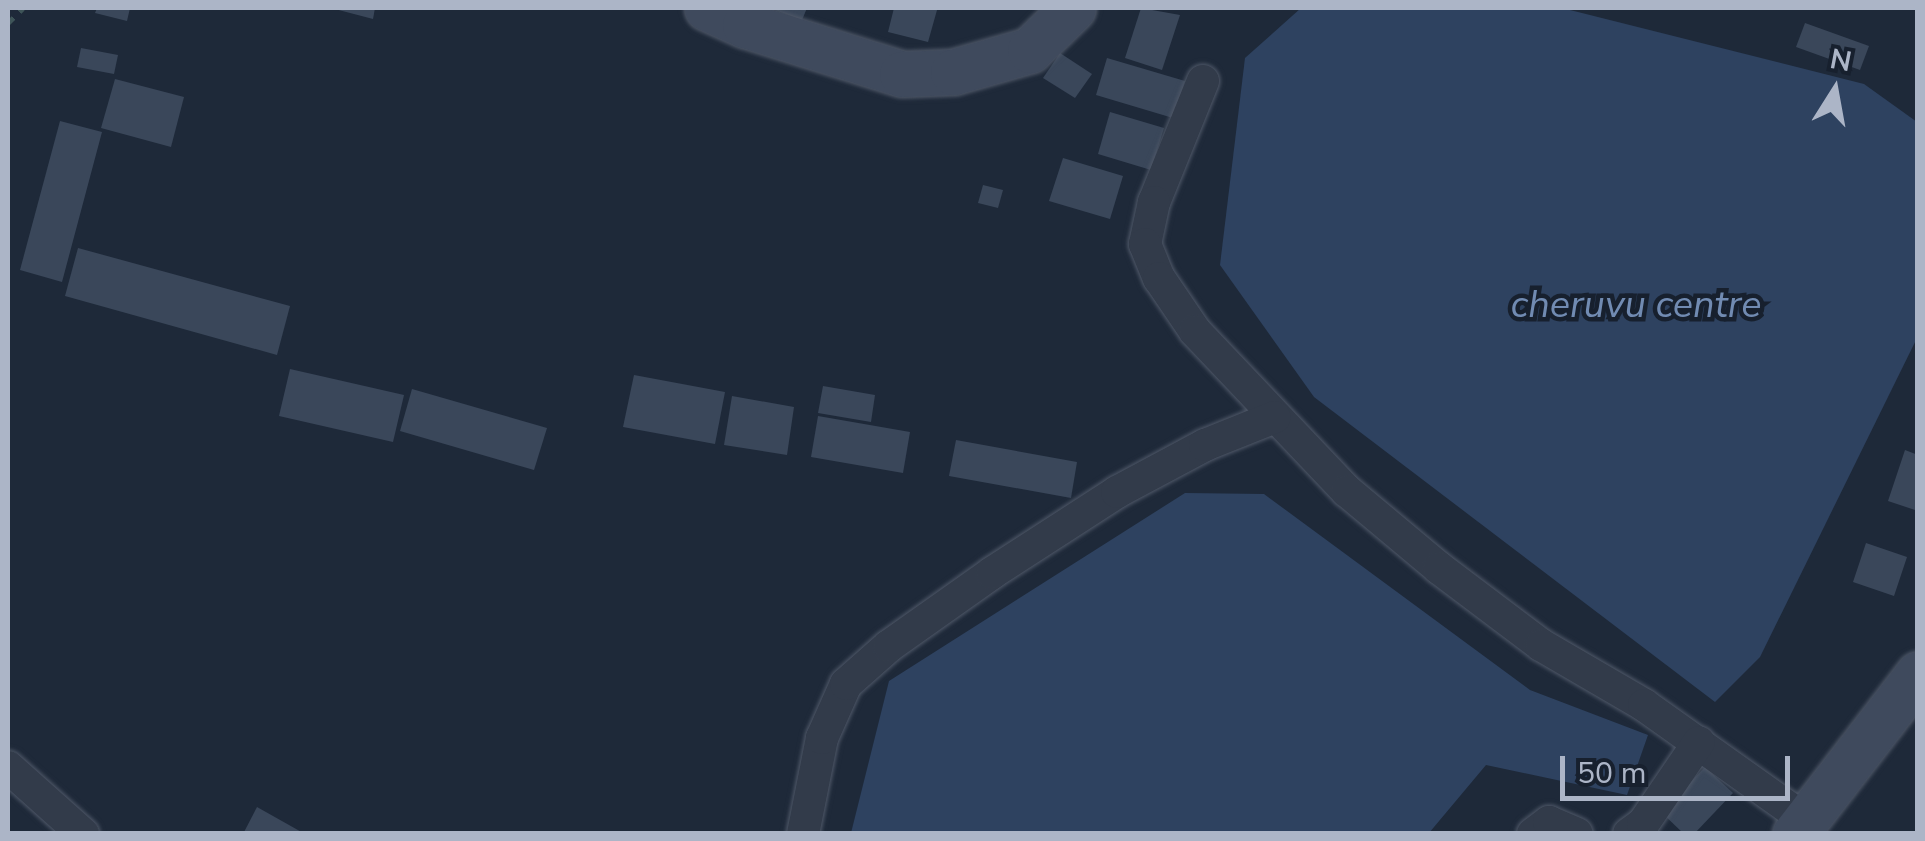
<!DOCTYPE html>
<style>
body{margin:0}
#map{position:relative;width:1925px;height:841px;overflow:hidden;background:#1e2939;font-family:"Nunito Sans",sans-serif}
div>[style]{position:absolute}
.water>*{inset:0;background:#2e4260}
.building>*{inset:0;background:#3a475a}
.path>*{height:5px;margin-top:-2.5px;transform-origin:0;background:repeating-linear-gradient(90deg,#3e5458 0 8px,transparent 0 16px)}
.roads{filter:drop-shadow(0 0 2px #4f5868) drop-shadow(0 0 2px #4f5868)}
.street>*{height:32px;margin:-16px;padding:0 16px;transform-origin:16px;border-radius:16px;background:#323b4a}
.secondary>*{height:45px;margin:-22.5px;padding:0 22.5px;transform-origin:22.5px;border-radius:22.5px;background:#3f4a5d}
span{translate:-50% -50%;white-space:nowrap;text-align:center;line-height:1.15;-webkit-text-stroke:9px #17202e;paint-order:stroke}
.water-label{font-size:38px;color:#718bb2;font-style:italic}
.frame{position:absolute;inset:0;border:10px solid #acb5c7;pointer-events:none}
.north{position:absolute;left:1785px;top:40px;width:100px;height:100px;-webkit-text-stroke:8px #17202e;paint-order:stroke;rotate:11deg;font-size:28px;font-weight:700;line-height:40px;text-align:center;color:#acb5c7}
.north::after{content:'';display:block;margin:auto;width:35px;height:45px;background:#acb5c7;clip-path:polygon(50% 0,100% 100%,50% 72%,0 100%)}
.scale{position:absolute;left:1560px;top:756px;width:230px;height:45px;box-sizing:border-box;border:5px solid #acb5c7;border-top:0;padding-left:12px;font-size:30px;line-height:35px;white-space:nowrap;color:#acb5c7;-webkit-text-stroke:8px #17202e;paint-order:stroke}
</style>
<div id="map">
<div class="water">
<div style="clip-path:polygon(1301px 8px,1562px 8px,1864px 84px,1917px 122px,1917px 338px,1760px 657px,1715px 702px,1314px 397px,1220px 265px,1245px 58px)"></div>
<div style="clip-path:polygon(1185px 493px,1264px 494px,1530px 690px,1648px 735px,1627px 795px,1486px 765px,1429px 833px,851px 833px,889px 681px)"></div>
</div>
<div class="building">
<div style="clip-path:polygon(97px 8px,130px 8px,127px 21px,95px 13px)"></div>
<div style="clip-path:polygon(331px 8px,375px 8px,373px 19px)"></div>
<div style="clip-path:polygon(770px 8px,807px 8px,802px 20px)"></div>
<div style="clip-path:polygon(894px 8px,937px 10px,928px 42px,888px 32px)"></div>
<div style="clip-path:polygon(1141px 8px,1180px 15px,1162px 70px,1125px 58px)"></div>
<div style="clip-path:polygon(1805px 23px,1869px 46px,1860px 70px,1796px 47px)"></div>
<div style="clip-path:polygon(81px 48px,118px 55px,114px 74px,77px 67px)"></div>
<div style="clip-path:polygon(1060px 53px,1092px 74px,1075px 98px,1043px 78px)"></div>
<div style="clip-path:polygon(1107px 58px,1185px 81px,1173px 118px,1096px 95px)"></div>
<div style="clip-path:polygon(115px 79px,184px 97px,171px 147px,101px 128px)"></div>
<div style="clip-path:polygon(1110px 112px,1164px 128px,1151px 170px,1098px 154px)"></div>
<div style="clip-path:polygon(60px 121px,102px 132px,62px 282px,20px 270px)"></div>
<div style="clip-path:polygon(1063px 158px,1123px 176px,1110px 219px,1049px 201px)"></div>
<div style="clip-path:polygon(983px 185px,1003px 190px,998px 208px,978px 203px)"></div>
<div style="clip-path:polygon(78px 248px,290px 306px,277px 355px,65px 296px)"></div>
<div style="clip-path:polygon(290px 369px,404px 395px,393px 442px,279px 416px)"></div>
<div style="clip-path:polygon(634px 375px,725px 392px,715px 444px,623px 427px)"></div>
<div style="clip-path:polygon(823px 386px,875px 395px,871px 422px,818px 413px)"></div>
<div style="clip-path:polygon(412px 389px,547px 428px,534px 470px,400px 431px)"></div>
<div style="clip-path:polygon(732px 396px,794px 407px,787px 455px,724px 445px)"></div>
<div style="clip-path:polygon(818px 416px,910px 432px,903px 473px,811px 457px)"></div>
<div style="clip-path:polygon(956px 440px,1077px 462px,1071px 498px,949px 476px)"></div>
<div style="clip-path:polygon(1905px 450px,1918px 455px,1918px 511px,1888px 501px)"></div>
<div style="clip-path:polygon(1866px 543px,1907px 557px,1894px 596px,1853px 582px)"></div>
<div style="clip-path:polygon(1705px 767px,1733px 793px,1694px 834px,1684px 834px,1661px 812px)"></div>
<div style="clip-path:polygon(257px 807px,305px 834px,243px 834px)"></div>
</div>
<div class="path">
<div style="left:8px;top:23px;width:21px;rotate:-45deg"></div>
</div>
<div class="roads">
<div class="street">
<div style="left:1203px;top:81px;width:131px;rotate:112deg"></div>
<div style="left:1154px;top:202px;width:43px;rotate:102.1deg"></div>
<div style="left:1145px;top:244px;width:37px;rotate:68deg"></div>
<div style="left:1159px;top:278px;width:64px;rotate:55.8deg"></div>
<div style="left:1195px;top:331px;width:221px;rotate:46.5deg"></div>
<div style="left:1347px;top:491px;width:120px;rotate:39.9deg"></div>
<div style="left:1439px;top:568px;width:128px;rotate:37deg"></div>
<div style="left:1541px;top:645px;width:119px;rotate:30.2deg"></div>
<div style="left:1644px;top:705px;width:199px;rotate:35.4deg"></div>
<div style="left:8px;top:767px;width:101px;rotate:41.8deg"></div>
<div style="left:803px;top:834px;width:98px;rotate:-78.8deg"></div>
<div style="left:822px;top:738px;width:59px;rotate:-66deg"></div>
<div style="left:846px;top:684px;width:57px;rotate:-41.5deg"></div>
<div style="left:889px;top:646px;width:126px;rotate:-35.3deg"></div>
<div style="left:992px;top:573px;width:149px;rotate:-32.9deg"></div>
<div style="left:1117px;top:492px;width:100px;rotate:-28.1deg"></div>
<div style="left:1205px;top:445px;width:75px;rotate:-21.8deg"></div>
<div style="left:1533px;top:834px;width:20px;rotate:-37deg"></div>
<div style="left:1549px;top:822px;width:30px;rotate:23deg"></div>
<div style="left:1629px;top:834px;width:17px;rotate:-36deg"></div>
<div style="left:1643px;top:824px;width:99px;rotate:-55.7deg"></div>
</div>
<div class="secondary">
<div style="left:707px;top:8px;width:42px;rotate:24.1deg"></div>
<div style="left:745px;top:25px;width:164px;rotate:17.3deg"></div>
<div style="left:902px;top:74px;width:51px;rotate:-2.2deg"></div>
<div style="left:953px;top:72px;width:80px;rotate:-15.9deg"></div>
<div style="left:1030px;top:50px;width:60px;rotate:-44.3deg"></div>
<div style="left:1795px;top:834px;width:202px;rotate:-52.4deg"></div>
</div>
</div>
<div class="water-label">
<span style="left:1636px;top:305px">cheruvu centre</span>
</div>
<div class="frame"></div>
<div class="north">N</div>
<div class="scale">50 m</div>
</div>
